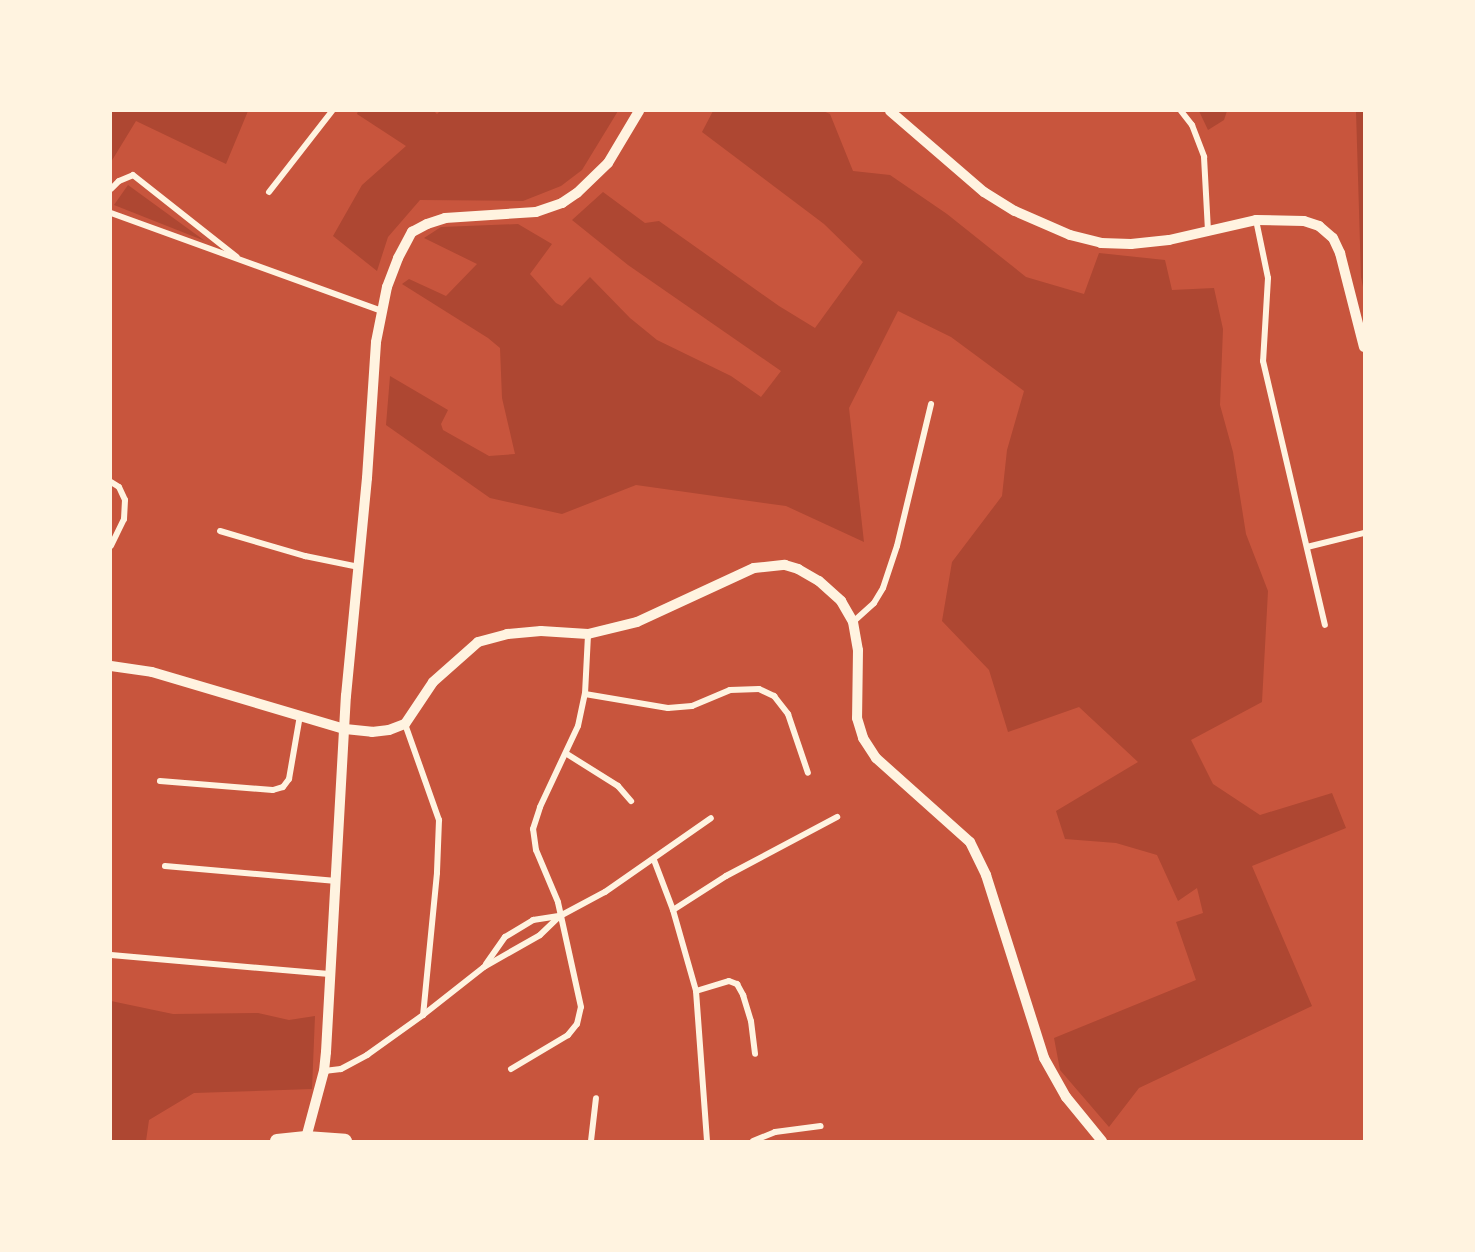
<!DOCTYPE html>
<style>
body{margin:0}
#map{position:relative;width:1475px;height:1252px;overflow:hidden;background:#c8553d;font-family:"Source Sans 3",sans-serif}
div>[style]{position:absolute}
.green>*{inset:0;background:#ae4732}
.minor>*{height:6px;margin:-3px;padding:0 3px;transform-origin:3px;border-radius:3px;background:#fff3e0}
.tertiary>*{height:10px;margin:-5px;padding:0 5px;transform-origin:5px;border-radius:5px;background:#fff3e0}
.primary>*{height:14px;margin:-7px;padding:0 7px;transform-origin:7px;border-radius:7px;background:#fff3e0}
span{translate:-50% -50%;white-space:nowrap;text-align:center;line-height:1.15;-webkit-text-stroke:5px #fff3e0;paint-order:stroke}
.frame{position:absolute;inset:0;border:112px solid #fff3e0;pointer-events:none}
</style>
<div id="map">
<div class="green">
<div style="clip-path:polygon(111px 111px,248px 111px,226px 164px,136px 121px,111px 162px)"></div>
<div style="clip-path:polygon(358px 111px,434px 111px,437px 114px,440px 111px,618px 111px,582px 170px,561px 186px,523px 201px,420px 200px,388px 237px,377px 271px,333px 236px,362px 185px,406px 146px,357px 114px)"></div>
<div style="clip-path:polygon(713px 111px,823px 111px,830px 114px,853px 171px,890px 175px,947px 214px,1026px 277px,1084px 294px,1099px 253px,1165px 260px,1172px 290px,1214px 288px,1223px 329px,1220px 405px,1233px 452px,1246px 534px,1268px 591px,1262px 702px,1191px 740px,1213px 784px,1260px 815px,1332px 793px,1346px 828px,1252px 866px,1312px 1006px,1139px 1088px,1109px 1127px,1060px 1070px,1054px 1038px,1196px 980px,1176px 922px,1203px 913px,1197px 888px,1178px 901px,1157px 855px,1116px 843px,1065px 839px,1056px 811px,1138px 762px,1079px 707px,1008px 732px,989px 670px,942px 621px,952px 562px,1002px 496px,1007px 450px,1024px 391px,951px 337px,898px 311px,849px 408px,864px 542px,786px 506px,636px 485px,562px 514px,490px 498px,386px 425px,390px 376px,448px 410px,441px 424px,443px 430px,489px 456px,515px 454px,502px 398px,500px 348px,488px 338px,402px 284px,409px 279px,446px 296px,477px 264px,424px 238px,441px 227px,518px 224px,552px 244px,530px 274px,556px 303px,562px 306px,590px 277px,630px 318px,657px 340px,731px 376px,761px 397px,781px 371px,628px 265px,572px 220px,603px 192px,645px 223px,659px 221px,779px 306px,815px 328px,863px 262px,824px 224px,702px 132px)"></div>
<div style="clip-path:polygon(1199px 111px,1227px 111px,1224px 120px,1208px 130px)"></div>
<div style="clip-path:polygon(1356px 111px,1364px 111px,1364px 292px,1361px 277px)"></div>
<div style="clip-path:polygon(128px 185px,205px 241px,114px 205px)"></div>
<div style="clip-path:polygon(111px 1001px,173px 1014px,258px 1013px,289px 1020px,315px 1016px,312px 1089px,194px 1093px,149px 1120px,146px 1141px,111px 1141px)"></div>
</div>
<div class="minor">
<div style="left:1181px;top:111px;width:18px;rotate:52deg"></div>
<div style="left:1192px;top:125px;width:34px;rotate:69deg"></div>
<div style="left:1204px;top:157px;width:74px;rotate:86.9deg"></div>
<div style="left:111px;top:189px;width:11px;rotate:-45deg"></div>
<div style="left:119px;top:181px;width:15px;rotate:-23deg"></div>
<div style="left:133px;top:175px;width:132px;rotate:38.3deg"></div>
<div style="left:269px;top:192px;width:103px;rotate:-52.1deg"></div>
<div style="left:111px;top:213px;width:287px;rotate:19.9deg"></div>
<div style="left:1256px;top:220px;width:59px;rotate:78.3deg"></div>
<div style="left:1268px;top:278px;width:83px;rotate:93.4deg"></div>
<div style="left:1263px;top:361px;width:271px;rotate:76.8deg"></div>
<div style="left:111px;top:482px;width:9px;rotate:32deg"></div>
<div style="left:119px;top:487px;width:14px;rotate:65deg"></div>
<div style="left:125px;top:500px;width:19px;rotate:93deg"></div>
<div style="left:124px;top:519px;width:30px;rotate:116deg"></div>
<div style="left:220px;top:531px;width:89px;rotate:16.4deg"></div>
<div style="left:305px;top:556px;width:55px;rotate:11.5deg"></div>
<div style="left:1307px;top:547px;width:59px;rotate:-13.8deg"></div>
<div style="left:853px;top:622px;width:28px;rotate:-42deg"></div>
<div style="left:874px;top:603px;width:17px;rotate:-59deg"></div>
<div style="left:883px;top:588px;width:44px;rotate:-71.6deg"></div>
<div style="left:897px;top:546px;width:146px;rotate:-76.5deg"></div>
<div style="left:585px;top:694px;width:84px;rotate:9.6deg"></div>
<div style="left:668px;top:708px;width:24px;rotate:-5deg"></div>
<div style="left:692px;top:706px;width:41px;rotate:-22.8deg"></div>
<div style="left:730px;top:690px;width:29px;rotate:-2deg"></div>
<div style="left:759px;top:689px;width:17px;rotate:25deg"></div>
<div style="left:774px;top:696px;width:23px;rotate:52deg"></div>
<div style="left:788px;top:714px;width:62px;rotate:71.3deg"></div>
<div style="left:405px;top:724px;width:102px;rotate:70.5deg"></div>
<div style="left:439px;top:820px;width:53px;rotate:92.2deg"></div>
<div style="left:437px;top:873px;width:143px;rotate:95.6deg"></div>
<div style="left:567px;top:754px;width:60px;rotate:32.1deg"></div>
<div style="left:618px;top:786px;width:20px;rotate:49deg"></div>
<div style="left:160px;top:781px;width:113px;rotate:4.6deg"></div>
<div style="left:273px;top:790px;width:10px;rotate:-17deg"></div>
<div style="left:283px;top:787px;width:10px;rotate:-53deg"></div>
<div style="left:289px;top:779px;width:65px;rotate:-80.2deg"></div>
<div style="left:654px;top:860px;width:53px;rotate:69.2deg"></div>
<div style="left:673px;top:910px;width:84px;rotate:74.1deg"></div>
<div style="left:696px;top:991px;width:150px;rotate:85.8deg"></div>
<div style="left:165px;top:866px;width:172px;rotate:5deg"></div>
<div style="left:673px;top:910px;width:63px;rotate:-32.7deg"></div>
<div style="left:726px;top:876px;width:126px;rotate:-28deg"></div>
<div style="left:111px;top:955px;width:219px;rotate:5deg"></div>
<div style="left:486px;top:964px;width:33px;rotate:-55deg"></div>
<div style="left:505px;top:937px;width:33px;rotate:-31deg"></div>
<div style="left:533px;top:920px;width:26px;rotate:-9deg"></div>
<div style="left:696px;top:991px;width:34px;rotate:-17deg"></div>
<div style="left:729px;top:981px;width:9px;rotate:21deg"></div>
<div style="left:737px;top:984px;width:13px;rotate:61deg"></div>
<div style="left:743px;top:995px;width:27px;rotate:73deg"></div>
<div style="left:751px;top:1021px;width:33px;rotate:83deg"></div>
<div style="left:511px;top:1069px;width:66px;rotate:-30.8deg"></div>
<div style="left:568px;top:1035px;width:14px;rotate:-51deg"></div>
<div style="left:577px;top:1024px;width:17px;rotate:-77deg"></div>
<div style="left:581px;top:1007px;width:107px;rotate:-102.4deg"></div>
<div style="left:558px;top:902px;width:56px;rotate:-112.9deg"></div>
<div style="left:536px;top:850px;width:21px;rotate:-98deg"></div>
<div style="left:533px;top:829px;width:23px;rotate:-72deg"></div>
<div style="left:540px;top:807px;width:89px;rotate:-64.9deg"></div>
<div style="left:578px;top:726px;width:33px;rotate:-78deg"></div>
<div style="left:585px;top:694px;width:60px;rotate:-87.1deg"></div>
<div style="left:324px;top:1071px;width:17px;rotate:-7deg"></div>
<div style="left:341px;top:1069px;width:30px;rotate:-28deg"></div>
<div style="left:367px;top:1055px;width:69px;rotate:-35.5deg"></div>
<div style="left:423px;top:1015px;width:78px;rotate:-38.2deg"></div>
<div style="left:484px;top:967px;width:64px;rotate:-29.7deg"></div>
<div style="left:540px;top:935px;width:28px;rotate:-44deg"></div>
<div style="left:560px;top:916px;width:51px;rotate:-28.1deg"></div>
<div style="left:605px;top:892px;width:129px;rotate:-34.9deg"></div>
<div style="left:591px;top:1141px;width:43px;rotate:-83.4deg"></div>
<div style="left:753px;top:1141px;width:24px;rotate:-22deg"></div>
<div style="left:775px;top:1132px;width:46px;rotate:-7.4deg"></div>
</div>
<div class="tertiary">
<div style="left:890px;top:111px;width:124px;rotate:40.8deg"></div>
<div style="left:984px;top:192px;width:36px;rotate:32deg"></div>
<div style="left:1015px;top:211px;width:60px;rotate:23.6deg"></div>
<div style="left:1070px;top:235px;width:32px;rotate:14deg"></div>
<div style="left:1101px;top:243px;width:30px;rotate:2deg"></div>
<div style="left:1131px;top:244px;width:38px;rotate:-6deg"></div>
<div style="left:1169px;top:240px;width:89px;rotate:-12.9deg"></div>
<div style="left:1256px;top:220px;width:48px;rotate:1.2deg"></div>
<div style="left:1304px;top:221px;width:16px;rotate:18deg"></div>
<div style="left:1319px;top:226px;width:18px;rotate:41deg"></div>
<div style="left:1333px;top:238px;width:17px;rotate:65deg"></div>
<div style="left:1340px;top:253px;width:97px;rotate:75.7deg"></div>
<div style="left:111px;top:666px;width:41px;rotate:8.3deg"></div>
<div style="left:152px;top:672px;width:201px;rotate:16.5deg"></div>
<div style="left:345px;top:729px;width:27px;rotate:6deg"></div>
<div style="left:372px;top:732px;width:17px;rotate:-7deg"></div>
<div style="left:389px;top:730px;width:17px;rotate:-21deg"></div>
<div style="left:405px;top:724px;width:50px;rotate:-56.3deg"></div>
<div style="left:433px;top:682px;width:60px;rotate:-41.6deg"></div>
<div style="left:478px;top:642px;width:30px;rotate:-15deg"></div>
<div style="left:507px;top:634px;width:34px;rotate:-5deg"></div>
<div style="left:541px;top:631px;width:47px;rotate:3.7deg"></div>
<div style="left:588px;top:634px;width:50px;rotate:-13.8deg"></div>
<div style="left:637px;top:622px;width:129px;rotate:-24.8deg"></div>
<div style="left:754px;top:568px;width:31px;rotate:-6deg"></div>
<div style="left:785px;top:565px;width:14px;rotate:17deg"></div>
<div style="left:798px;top:569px;width:24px;rotate:30deg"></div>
<div style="left:819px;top:581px;width:30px;rotate:42deg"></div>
<div style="left:841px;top:601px;width:24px;rotate:60deg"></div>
<div style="left:853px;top:622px;width:28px;rotate:80deg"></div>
<div style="left:858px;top:650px;width:68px;rotate:90.8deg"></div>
<div style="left:857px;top:718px;width:21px;rotate:73deg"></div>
<div style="left:863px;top:738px;width:24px;rotate:57deg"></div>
<div style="left:876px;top:758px;width:126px;rotate:41.8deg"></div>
<div style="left:970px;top:842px;width:37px;rotate:64deg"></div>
<div style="left:986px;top:875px;width:192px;rotate:72.4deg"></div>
<div style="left:1044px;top:1058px;width:45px;rotate:60.6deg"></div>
<div style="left:1066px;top:1097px;width:57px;rotate:50.7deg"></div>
<div style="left:306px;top:1138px;width:69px;rotate:-75deg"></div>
<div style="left:324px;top:1071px;width:19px;rotate:-84deg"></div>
<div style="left:326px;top:1052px;width:357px;rotate:-86.8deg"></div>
<div style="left:346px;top:696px;width:219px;rotate:-84.5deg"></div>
<div style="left:367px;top:478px;width:136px;rotate:-86.2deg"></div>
<div style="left:376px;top:342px;width:56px;rotate:-78.7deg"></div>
<div style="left:387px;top:287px;width:31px;rotate:-69deg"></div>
<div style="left:398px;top:258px;width:30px;rotate:-62deg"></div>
<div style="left:412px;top:232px;width:17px;rotate:-28deg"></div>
<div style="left:427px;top:224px;width:19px;rotate:-18deg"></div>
<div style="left:445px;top:218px;width:91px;rotate:-3.8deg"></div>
<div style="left:536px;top:212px;width:28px;rotate:-19deg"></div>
<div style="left:562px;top:203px;width:18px;rotate:-34deg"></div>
<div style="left:577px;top:193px;width:43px;rotate:-44.1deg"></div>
<div style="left:608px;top:163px;width:61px;rotate:-59.2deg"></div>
</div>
<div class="primary">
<div style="left:277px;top:1141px;width:29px;rotate:-6deg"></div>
<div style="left:306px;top:1138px;width:39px;rotate:4deg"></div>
</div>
<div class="frame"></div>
</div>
